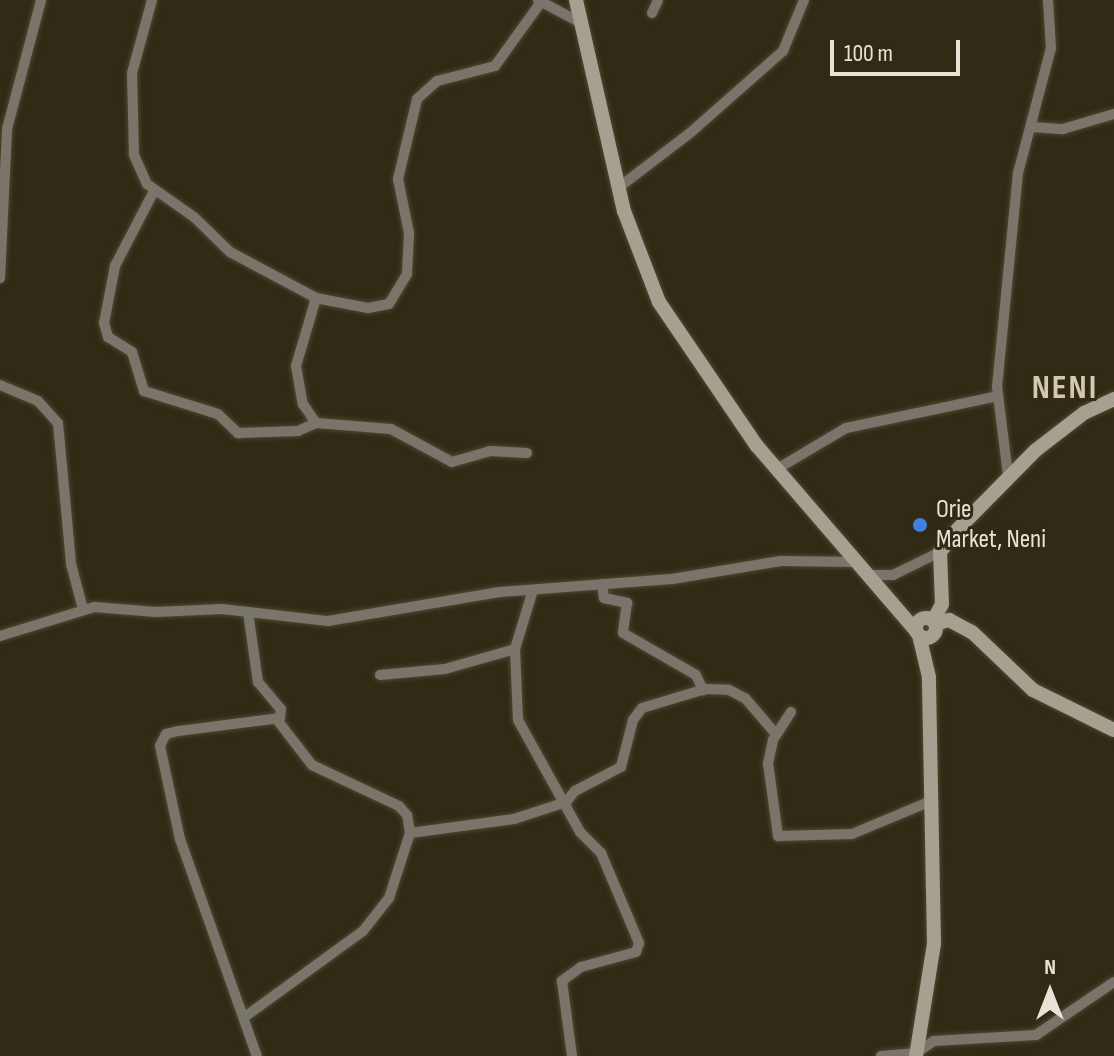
<!DOCTYPE html>
<style>
body{margin:0}
#map{position:relative;width:1114px;height:1056px;overflow:hidden;background:#312a15;font-family:"Sofia Sans Condensed",sans-serif}
div>[style]{position:absolute}
.roads{filter:drop-shadow(0 0 2px #4e4834) drop-shadow(0 0 2px #4e4834)}
.street>*{height:10px;margin:-5px;padding:0 5px;transform-origin:5px;border-radius:5px;background:#7a756b}
.secondary>*{height:14px;margin:-7px;padding:0 7px;transform-origin:7px;border-radius:7px;background:#a79f8f}
.secondary>.ring{margin:-7px;padding:0;box-sizing:content-box;background:none;border:14px solid #a79f8f;border-radius:50%}
.dots>*{width:22px;height:22px;translate:-50% -50%;box-sizing:border-box;border:4px solid #312a15;border-radius:50%}
span{translate:-50% -50%;white-space:nowrap;text-align:center;line-height:1.15;-webkit-text-stroke:6px #312a15;paint-order:stroke}
.poi-label{font-size:26px;color:#e8e3d6}
.left{translate:0 -50%;text-align:left}
.district-label{font-size:34px;color:#d2c9af;font-weight:700;letter-spacing:2px}
.north{position:absolute;left:1010px;top:952px;width:80px;height:80px;-webkit-text-stroke:6px #312a15;paint-order:stroke;rotate:0deg;font-size:22px;font-weight:700;line-height:32px;text-align:center;color:#e8e3d6}
.north::after{content:'';display:block;margin:auto;width:28px;height:36px;background:#e8e3d6;clip-path:polygon(50% 0,100% 100%,50% 72%,0 100%)}
.scale{position:absolute;left:830px;top:40px;width:130px;height:36px;box-sizing:border-box;border:4px solid #e8e3d6;border-top:0;padding-left:10px;font-size:24px;line-height:28px;white-space:nowrap;color:#e8e3d6;-webkit-text-stroke:6px #312a15;paint-order:stroke}
</style>
<div id="map">
<div class="roads">
<div class="street">
<div style="left:152px;top:0;width:76px;rotate:105.3deg"></div>
<div style="left:132px;top:73px;width:82px;rotate:88.6deg"></div>
<div style="left:134px;top:155px;width:32px;rotate:66deg"></div>
<div style="left:147px;top:184px;width:57px;rotate:35.1deg"></div>
<div style="left:194px;top:217px;width:50px;rotate:44.2deg"></div>
<div style="left:230px;top:252px;width:98px;rotate:28.1deg"></div>
<div style="left:316px;top:298px;width:53px;rotate:10.9deg"></div>
<div style="left:368px;top:308px;width:21px;rotate:-11deg"></div>
<div style="left:389px;top:304px;width:35px;rotate:-59deg"></div>
<div style="left:407px;top:274px;width:41px;rotate:-87.2deg"></div>
<div style="left:409px;top:233px;width:55px;rotate:-101.5deg"></div>
<div style="left:398px;top:179px;width:82px;rotate:-76.6deg"></div>
<div style="left:417px;top:99px;width:27px;rotate:-42deg"></div>
<div style="left:437px;top:81px;width:60px;rotate:-14.5deg"></div>
<div style="left:495px;top:66px;width:79px;rotate:-54.3deg"></div>
<div style="left:538px;top:0;width:47px;rotate:28.2deg"></div>
<div style="left:652px;top:13px;width:14px;rotate:-65deg"></div>
<div style="left:1032px;top:127px;width:31px;rotate:4deg"></div>
<div style="left:1063px;top:129px;width:53px;rotate:-16.4deg"></div>
<div style="left:618px;top:188px;width:91px;rotate:-37.4deg"></div>
<div style="left:690px;top:133px;width:124px;rotate:-41.4deg"></div>
<div style="left:783px;top:51px;width:55px;rotate:-67.6deg"></div>
<div style="left:154px;top:191px;width:85px;rotate:117.5deg"></div>
<div style="left:115px;top:266px;width:58px;rotate:100.9deg"></div>
<div style="left:104px;top:323px;width:15px;rotate:74deg"></div>
<div style="left:108px;top:337px;width:28px;rotate:32deg"></div>
<div style="left:132px;top:352px;width:41px;rotate:72.9deg"></div>
<div style="left:144px;top:391px;width:77px;rotate:17.3deg"></div>
<div style="left:218px;top:414px;width:28px;rotate:44deg"></div>
<div style="left:238px;top:433px;width:60px;rotate:-1.9deg"></div>
<div style="left:298px;top:431px;width:20px;rotate:-24deg"></div>
<div style="left:0;top:278px;width:149px;rotate:-87.3deg"></div>
<div style="left:7px;top:129px;width:133px;rotate:-75.2deg"></div>
<div style="left:316px;top:298px;width:71px;rotate:106.4deg"></div>
<div style="left:296px;top:366px;width:39px;rotate:80deg"></div>
<div style="left:303px;top:404px;width:23px;rotate:56deg"></div>
<div style="left:316px;top:423px;width:75px;rotate:4.6deg"></div>
<div style="left:391px;top:429px;width:69px;rotate:28.4deg"></div>
<div style="left:452px;top:462px;width:40px;rotate:-16deg"></div>
<div style="left:490px;top:451px;width:37px;rotate:3deg"></div>
<div style="left:0;top:385px;width:41px;rotate:22.8deg"></div>
<div style="left:38px;top:401px;width:30px;rotate:48deg"></div>
<div style="left:58px;top:423px;width:142px;rotate:84.7deg"></div>
<div style="left:71px;top:564px;width:47px;rotate:75.1deg"></div>
<div style="left:777px;top:469px;width:80px;rotate:-30.7deg"></div>
<div style="left:846px;top:428px;width:155px;rotate:-11.9deg"></div>
<div style="left:1008px;top:475px;width:89px;rotate:-97.1deg"></div>
<div style="left:997px;top:387px;width:215px;rotate:-84.4deg"></div>
<div style="left:1018px;top:173px;width:129px;rotate:-75.2deg"></div>
<div style="left:1051px;top:48px;width:48px;rotate:-93.6deg"></div>
<div style="left:873px;top:575px;width:20px"></div>
<div style="left:893px;top:575px;width:52px;rotate:-26.1deg"></div>
<div style="left:602px;top:584px;width:14px;rotate:82deg"></div>
<div style="left:604px;top:598px;width:24px;rotate:12deg"></div>
<div style="left:627px;top:603px;width:30px;rotate:98deg"></div>
<div style="left:623px;top:633px;width:84px;rotate:29.9deg"></div>
<div style="left:696px;top:675px;width:17px;rotate:65deg"></div>
<div style="left:532px;top:593px;width:59px;rotate:106.9deg"></div>
<div style="left:515px;top:649px;width:71px;rotate:87.6deg"></div>
<div style="left:518px;top:720px;width:128px;rotate:61deg"></div>
<div style="left:580px;top:832px;width:30px;rotate:45deg"></div>
<div style="left:601px;top:853px;width:98px;rotate:67.1deg"></div>
<div style="left:639px;top:943px;width:9px;rotate:108deg"></div>
<div style="left:636px;top:952px;width:57px;rotate:164.7deg"></div>
<div style="left:581px;top:967px;width:24px;rotate:144deg"></div>
<div style="left:562px;top:981px;width:76px;rotate:82.4deg"></div>
<div style="left:248px;top:612px;width:71px;rotate:81.9deg"></div>
<div style="left:258px;top:682px;width:35px;rotate:50deg"></div>
<div style="left:281px;top:709px;width:9px;rotate:96deg"></div>
<div style="left:280px;top:718px;width:103px;rotate:172.7deg"></div>
<div style="left:178px;top:731px;width:12px;rotate:166deg"></div>
<div style="left:166px;top:734px;width:13px;rotate:117deg"></div>
<div style="left:160px;top:746px;width:95px;rotate:77.9deg"></div>
<div style="left:180px;top:839px;width:230px;rotate:70.5deg"></div>
<div style="left:0;top:636px;width:98px;rotate:-17.1deg"></div>
<div style="left:94px;top:607px;width:62px;rotate:4.6deg"></div>
<div style="left:156px;top:612px;width:66px;rotate:-2.6deg"></div>
<div style="left:222px;top:609px;width:107px;rotate:6.5deg"></div>
<div style="left:328px;top:621px;width:174px;rotate:-9.6deg"></div>
<div style="left:500px;top:592px;width:172px;rotate:-4.3deg"></div>
<div style="left:672px;top:579px;width:110px;rotate:-9.4deg"></div>
<div style="left:781px;top:561px;width:77px;rotate:0.7deg"></div>
<div style="left:380px;top:675px;width:65px;rotate:-5.3deg"></div>
<div style="left:445px;top:669px;width:73px;rotate:-15.9deg"></div>
<div style="left:791px;top:712px;width:33px;rotate:123deg"></div>
<div style="left:773px;top:740px;width:24px;rotate:102deg"></div>
<div style="left:768px;top:763px;width:74px;rotate:82.2deg"></div>
<div style="left:778px;top:836px;width:74px;rotate:-1.5deg"></div>
<div style="left:852px;top:834px;width:86px;rotate:-22.7deg"></div>
<div style="left:410px;top:833px;width:105px;rotate:-7.7deg"></div>
<div style="left:514px;top:819px;width:55px;rotate:-18.1deg"></div>
<div style="left:566px;top:802px;width:14px;rotate:-51deg"></div>
<div style="left:575px;top:791px;width:52px;rotate:-27.6deg"></div>
<div style="left:621px;top:767px;width:49px;rotate:-75.7deg"></div>
<div style="left:633px;top:720px;width:15px;rotate:-53deg"></div>
<div style="left:642px;top:708px;width:66px;rotate:-16.8deg"></div>
<div style="left:705px;top:689px;width:24px;rotate:2deg"></div>
<div style="left:729px;top:690px;width:18px;rotate:27deg"></div>
<div style="left:745px;top:698px;width:48px;rotate:49.3deg"></div>
<div style="left:246px;top:1016px;width:145px;rotate:-36deg"></div>
<div style="left:363px;top:931px;width:42px;rotate:-51.8deg"></div>
<div style="left:389px;top:898px;width:68px;rotate:-72.1deg"></div>
<div style="left:410px;top:833px;width:18px;rotate:-99deg"></div>
<div style="left:407px;top:815px;width:12px;rotate:-132deg"></div>
<div style="left:399px;top:806px;width:96px;rotate:-154.8deg"></div>
<div style="left:312px;top:765px;width:56px;rotate:-127.7deg"></div>
<div style="left:881px;top:1056px;width:35px;rotate:-5deg"></div>
<div style="left:916px;top:1053px;width:22px;rotate:-34deg"></div>
<div style="left:934px;top:1041px;width:102px;rotate:-3.4deg"></div>
<div style="left:1036px;top:1035px;width:94px;rotate:-34.2deg"></div>
</div>
<div class="secondary">
<div style="left:576px;top:0;width:216px;rotate:77.2deg"></div>
<div style="left:624px;top:211px;width:97px;rotate:69deg"></div>
<div style="left:659px;top:302px;width:174px;rotate:55.8deg"></div>
<div style="left:757px;top:446px;width:245px;rotate:49.3deg"></div>
<div class="ring" style="left:916px;top:618px;width:6px;height:6px"></div>
<div style="left:933px;top:621px;width:19px;rotate:-62deg"></div>
<div style="left:942px;top:604px;width:52px;rotate:-92.2deg"></div>
<div style="left:940px;top:552px;width:28px;rotate:-52deg"></div>
<div style="left:957px;top:530px;width:112px;rotate:-45.4deg"></div>
<div style="left:1036px;top:450px;width:61px;rotate:-37.6deg"></div>
<div style="left:1084px;top:413px;width:33px;rotate:-25deg"></div>
<div style="left:935px;top:624px;width:15px;rotate:-16deg"></div>
<div style="left:949px;top:620px;width:26px;rotate:28deg"></div>
<div style="left:972px;top:632px;width:84px;rotate:43.6deg"></div>
<div style="left:1033px;top:690px;width:90px;rotate:26.3deg"></div>
<div style="left:916px;top:1056px;width:113px;rotate:-80.9deg"></div>
<div style="left:934px;top:944px;width:267px;rotate:-91.1deg"></div>
<div style="left:929px;top:677px;width:43px;rotate:-103.4deg"></div>
</div>
</div>
<div class="dots">
<div style="left:920px;top:525px;background:#3f7fe0"></div>
</div>
<div class="poi-label">
<span class="left" style="left:936px;top:525px">Orie<br>Market, Neni</span>
</div>
<div class="district-label">
<span style="left:1065px;top:388px">NENI</span>
</div>
<div class="north">N</div>
<div class="scale">100 m</div>
</div>
